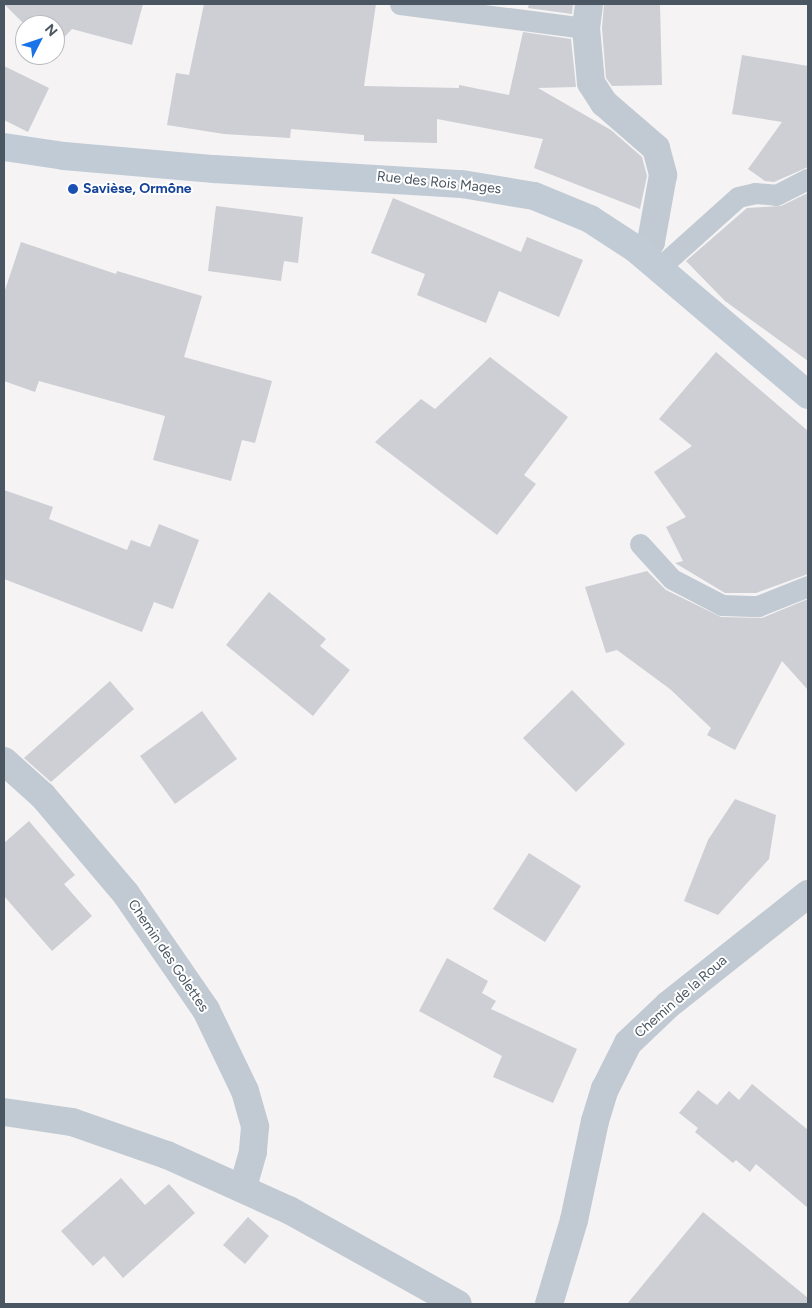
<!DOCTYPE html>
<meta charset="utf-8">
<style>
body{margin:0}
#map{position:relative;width:812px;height:1308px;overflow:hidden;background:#f5f3f3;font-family:Figtree,sans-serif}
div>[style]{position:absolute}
.building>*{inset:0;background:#cdcfd5}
.lane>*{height:21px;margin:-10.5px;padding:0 10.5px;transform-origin:10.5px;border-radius:10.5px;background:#c1cad2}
.street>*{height:28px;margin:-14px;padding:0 14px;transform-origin:14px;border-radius:14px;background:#c1cad2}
.secondary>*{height:28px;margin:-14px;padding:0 14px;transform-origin:14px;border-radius:14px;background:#c1cbd6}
.dots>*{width:14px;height:14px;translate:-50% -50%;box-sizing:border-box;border:2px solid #fff;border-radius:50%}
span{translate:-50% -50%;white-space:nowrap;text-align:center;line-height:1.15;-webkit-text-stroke:4px #fff;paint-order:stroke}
.street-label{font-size:14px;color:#4a5661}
.transit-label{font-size:14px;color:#164399;font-weight:700}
.left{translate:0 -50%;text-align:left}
.frame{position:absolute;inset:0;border:5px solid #4a5661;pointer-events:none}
.north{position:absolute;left:15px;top:15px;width:50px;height:50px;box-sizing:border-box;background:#fff;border:1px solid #b7bbc0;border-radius:50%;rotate:49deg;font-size:14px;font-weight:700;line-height:20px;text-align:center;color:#4a5661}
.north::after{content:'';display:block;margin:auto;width:18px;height:22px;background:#1a73e8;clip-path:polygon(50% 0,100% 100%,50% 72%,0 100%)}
</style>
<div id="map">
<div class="building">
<div style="clip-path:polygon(4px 4px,143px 4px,132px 45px,72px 29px,55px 47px,55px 25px,25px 25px)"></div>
<div style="clip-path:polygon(204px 4px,376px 4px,364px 86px,459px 88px,459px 85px,509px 95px,523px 32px,571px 39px,576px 87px,538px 88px,611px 130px,642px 157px,647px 176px,640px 209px,534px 168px,543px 139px,437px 119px,437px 143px,364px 141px,364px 135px,291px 129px,290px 138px,224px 134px,167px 125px,176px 73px,189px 75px)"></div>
<div style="clip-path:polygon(529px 4px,573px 4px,572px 14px,528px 8px)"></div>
<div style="clip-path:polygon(604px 4px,660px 4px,662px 85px,612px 86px,606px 78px,602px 28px)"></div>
<div style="clip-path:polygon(742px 55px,808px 66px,808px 167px,774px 182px,765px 181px,748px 169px,782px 122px,732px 114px)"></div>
<div style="clip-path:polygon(4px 66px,49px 88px,28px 132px,4px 120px)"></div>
<div style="clip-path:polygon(808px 193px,808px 361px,725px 301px,686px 261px,747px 208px,781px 206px)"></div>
<div style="clip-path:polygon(393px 198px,521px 252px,527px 237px,583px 260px,559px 317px,499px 291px,486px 323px,417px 295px,425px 274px,371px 253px)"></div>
<div style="clip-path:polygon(216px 206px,303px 217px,298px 263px,284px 261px,281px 281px,208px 271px)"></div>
<div style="clip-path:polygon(21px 242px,116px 274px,117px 271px,202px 296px,184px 357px,272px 381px,255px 443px,242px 440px,231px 481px,153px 460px,165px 416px,39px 381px,35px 392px,4px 381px,4px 293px)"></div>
<div style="clip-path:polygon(716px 352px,808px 431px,808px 574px,756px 593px,725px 593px,675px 563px,683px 561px,666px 527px,686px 517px,654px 472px,692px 446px,659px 419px)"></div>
<div style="clip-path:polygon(490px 357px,568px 417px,524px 475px,536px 484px,497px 535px,375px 442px,421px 399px,435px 409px)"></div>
<div style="clip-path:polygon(4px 490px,53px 507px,49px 519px,127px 550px,131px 540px,150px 547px,159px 524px,199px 540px,173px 609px,154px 602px,142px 632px,4px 579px)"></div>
<div style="clip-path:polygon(647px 571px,666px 590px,721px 617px,762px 618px,808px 599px,808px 690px,782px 661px,735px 750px,707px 735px,711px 728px,670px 689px,617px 650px,606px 653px,585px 587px)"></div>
<div style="clip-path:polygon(269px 592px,326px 639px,320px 646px,350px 670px,313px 716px,226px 645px)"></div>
<div style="clip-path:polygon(110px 681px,134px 709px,51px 782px,24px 758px)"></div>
<div style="clip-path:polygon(572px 690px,625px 744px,576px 792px,523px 738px)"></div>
<div style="clip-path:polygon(202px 711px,237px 759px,175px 804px,140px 756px)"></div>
<div style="clip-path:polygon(735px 799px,776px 815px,769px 859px,718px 915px,684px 901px,708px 840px)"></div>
<div style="clip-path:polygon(29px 821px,75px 875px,64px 884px,92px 916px,52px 951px,4px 896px,4px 843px)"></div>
<div style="clip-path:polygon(529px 853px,581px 886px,545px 942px,493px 909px)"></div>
<div style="clip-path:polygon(447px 958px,488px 981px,482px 993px,496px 1001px,491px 1009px,577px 1049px,553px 1103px,493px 1077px,502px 1056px,419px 1011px)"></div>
<div style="clip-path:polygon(752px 1084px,808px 1130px,808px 1208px,756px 1164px,750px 1172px,736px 1160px,733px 1163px,695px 1132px,698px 1128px,679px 1113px,698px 1090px,717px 1105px,729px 1091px,739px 1100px)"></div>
<div style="clip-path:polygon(121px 1178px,145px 1205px,169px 1184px,195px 1213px,123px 1278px,104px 1256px,93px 1266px,61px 1231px)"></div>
<div style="clip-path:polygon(703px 1212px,808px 1298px,808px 1304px,627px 1304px)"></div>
<div style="clip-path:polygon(248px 1217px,269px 1236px,245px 1264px,223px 1245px)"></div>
</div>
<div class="lane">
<div style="left:400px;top:4px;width:188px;rotate:7.4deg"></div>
<div style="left:660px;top:267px;width:105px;rotate:-41.9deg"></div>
<div style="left:738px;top:197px;width:17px;rotate:-13deg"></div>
<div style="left:755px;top:193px;width:21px;rotate:5deg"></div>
<div style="left:776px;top:195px;width:36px;rotate:-27deg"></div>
<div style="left:640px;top:544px;width:47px;rotate:47.6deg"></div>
<div style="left:672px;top:579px;width:56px;rotate:27.5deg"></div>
<div style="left:722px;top:605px;width:36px;rotate:2deg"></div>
<div style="left:758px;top:606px;width:54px;rotate:-21.8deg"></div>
</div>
<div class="street">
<div style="left:589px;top:4px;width:24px;rotate:97deg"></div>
<div style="left:586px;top:28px;width:55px;rotate:84.8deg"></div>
<div style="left:591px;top:83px;width:24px;rotate:57deg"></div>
<div style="left:604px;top:103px;width:69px;rotate:40.9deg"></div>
<div style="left:656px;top:148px;width:28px;rotate:75deg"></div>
<div style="left:663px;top:175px;width:68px;rotate:100.2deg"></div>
<div style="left:651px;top:242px;width:14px;rotate:124deg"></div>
<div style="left:4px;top:761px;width:52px;rotate:41.9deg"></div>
<div style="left:43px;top:796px;width:128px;rotate:49.7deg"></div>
<div style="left:126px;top:894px;width:141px;rotate:55.4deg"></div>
<div style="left:206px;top:1010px;width:90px;rotate:64.3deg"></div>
<div style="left:245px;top:1091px;width:37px;rotate:74deg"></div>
<div style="left:255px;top:1127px;width:25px;rotate:95deg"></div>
<div style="left:253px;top:1152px;width:37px;rotate:106deg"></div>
<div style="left:4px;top:1112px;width:69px;rotate:8.4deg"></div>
<div style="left:72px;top:1122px;width:101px;rotate:19.2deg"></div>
<div style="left:167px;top:1155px;width:134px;rotate:24.3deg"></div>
<div style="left:289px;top:1210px;width:193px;rotate:29.1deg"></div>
<div style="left:549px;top:1304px;width:88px;rotate:-73.4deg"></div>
<div style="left:574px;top:1220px;width:101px;rotate:-78deg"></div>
<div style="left:595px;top:1121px;width:34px;rotate:-73deg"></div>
<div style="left:605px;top:1089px;width:51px;rotate:-63.4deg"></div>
<div style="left:628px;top:1043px;width:55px;rotate:-43.5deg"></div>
<div style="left:668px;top:1005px;width:179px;rotate:-38.4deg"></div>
</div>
<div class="secondary">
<div style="left:4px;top:147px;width:61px;rotate:8.5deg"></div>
<div style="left:64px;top:156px;width:151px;rotate:5deg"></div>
<div style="left:214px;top:169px;width:248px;rotate:3.5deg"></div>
<div style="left:462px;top:184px;width:73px;rotate:9.5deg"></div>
<div style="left:534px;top:196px;width:61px;rotate:22.3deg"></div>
<div style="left:590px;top:219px;width:55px;rotate:33.1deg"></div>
<div style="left:636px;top:249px;width:226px;rotate:40.3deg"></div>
</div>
<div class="dots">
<div style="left:73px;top:189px;background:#1a4fb4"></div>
</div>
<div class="street-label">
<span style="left:439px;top:183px;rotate:6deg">Rue des Rois Mages</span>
<span style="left:168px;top:956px;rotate:56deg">Chemin des Golettes</span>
<span style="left:681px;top:997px;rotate:-41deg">Chemin de la Roua</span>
</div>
<div class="transit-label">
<span class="left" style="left:83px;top:189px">Savièse, Ormône</span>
</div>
<div class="frame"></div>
<div class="north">N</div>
</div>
